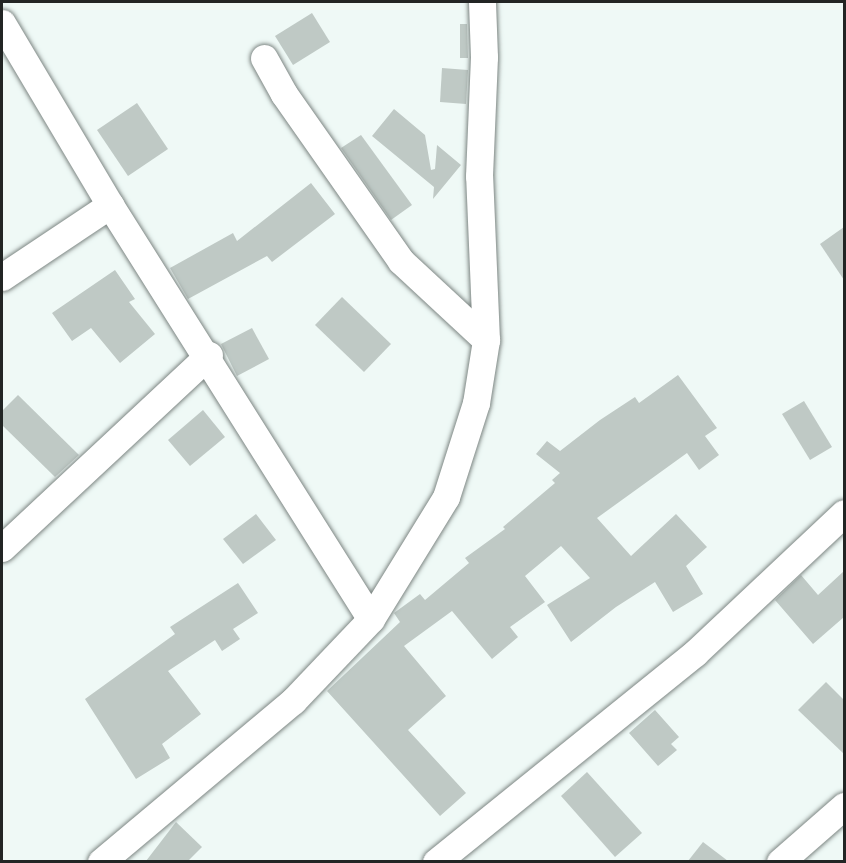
<!DOCTYPE html>
<style>
body{margin:0}
#map{position:relative;width:846px;height:863px;overflow:hidden;background:#eff9f6;font-family:"Varela Round",sans-serif}
div>[style]{position:absolute}
.building>*{inset:0;background:#bfc9c5}
.roads{filter:drop-shadow(0 0 2px #7d8683) drop-shadow(0 0 2px #7d8683)}
.minor>*{height:27px;margin:-13.5px;padding:0 13.5px;transform-origin:13.5px;border-radius:13.5px;background:#fff}
span{translate:-50% -50%;white-space:nowrap;text-align:center;line-height:1.15;-webkit-text-stroke:4.5px #fff;paint-order:stroke}
.frame{position:absolute;inset:0;border:3px solid #222524;pointer-events:none}
</style>
<div id="map">
<div class="building">
<div style="clip-path:polygon(312px 13px,330px 42px,293px 65px,275px 36px)"></div>
<div style="clip-path:polygon(460px 24px,467px 24px,468px 58px,460px 58px)"></div>
<div style="clip-path:polygon(442px 68px,468px 70px,466px 104px,440px 102px)"></div>
<div style="clip-path:polygon(137px 103px,168px 149px,128px 176px,97px 130px)"></div>
<div style="clip-path:polygon(394px 109px,425px 135px,431px 170px,435px 169px,437px 145px,461px 165px,433px 199px,434px 187px,372px 136px)"></div>
<div style="clip-path:polygon(361px 135px,412px 205px,391px 220px,341px 148px)"></div>
<div style="clip-path:polygon(311px 183px,335px 214px,272px 262px,267px 256px,188px 299px,170px 268px,233px 233px,237px 241px)"></div>
<div style="clip-path:polygon(844px 227px,844px 280px,820px 244px)"></div>
<div style="clip-path:polygon(115px 270px,135px 299px,129px 302px,155px 334px,120px 363px,91px 328px,72px 341px,52px 313px)"></div>
<div style="clip-path:polygon(342px 297px,391px 344px,364px 372px,315px 325px)"></div>
<div style="clip-path:polygon(252px 328px,269px 359px,237px 376px,221px 344px)"></div>
<div style="clip-path:polygon(678px 375px,717px 428px,705px 436px,719px 455px,699px 470px,687px 453px,597px 518px,631px 556px,676px 514px,707px 547px,686px 566px,703px 594px,673px 612px,655px 582px,616px 607px,571px 642px,547px 605px,590px 578px,561px 546px,525px 576px,545px 602px,510px 627px,518px 637px,492px 659px,452px 611px,404px 646px,446px 696px,408px 730px,466px 793px,440px 816px,327px 691px,400px 622px,394px 613px,420px 594px,425px 600px,469px 563px,465px 558px,505px 529px,503px 527px,555px 483px,552px 480px,560px 473px,536px 454px,547px 441px,560px 451px,600px 420px,635px 397px,639px 403px)"></div>
<div style="clip-path:polygon(18px 395px,79px 455px,55px 477px,2px 425px,2px 411px)"></div>
<div style="clip-path:polygon(804px 401px,832px 447px,810px 460px,782px 414px)"></div>
<div style="clip-path:polygon(203px 410px,225px 437px,190px 466px,168px 440px)"></div>
<div style="clip-path:polygon(256px 514px,276px 540px,243px 564px,223px 539px)"></div>
<div style="clip-path:polygon(844px 571px,844px 617px,813px 644px,775px 600px,801px 575px,818px 595px)"></div>
<div style="clip-path:polygon(238px 583px,258px 613px,233px 629px,240px 639px,222px 651px,215px 640px,168px 671px,201px 714px,162px 744px,170px 758px,136px 779px,85px 699px,175px 634px,170px 627px)"></div>
<div style="clip-path:polygon(826px 682px,844px 700px,844px 754px,798px 710px)"></div>
<div style="clip-path:polygon(655px 710px,679px 737px,671px 744px,677px 750px,658px 766px,629px 733px)"></div>
<div style="clip-path:polygon(587px 772px,642px 833px,615px 857px,561px 796px)"></div>
<div style="clip-path:polygon(176px 822px,202px 847px,188px 861px,146px 861px)"></div>
<div style="clip-path:polygon(703px 842px,728px 861px,688px 861px)"></div>
</div>
<div class="roads">
<div class="minor">
<div style="left:2px;top:23px;width:212px;rotate:59.3deg"></div>
<div style="left:110px;top:205px;width:489px;rotate:57.8deg"></div>
<div style="left:264px;top:58px;width:41px;rotate:60.9deg"></div>
<div style="left:284px;top:94px;width:204px;rotate:55deg"></div>
<div style="left:401px;top:261px;width:116px;rotate:42.9deg"></div>
<div style="left:2px;top:277px;width:130px;rotate:-33.7deg"></div>
<div style="left:2px;top:548px;width:283px;rotate:-43deg"></div>
<div style="left:101px;top:862px;width:251px;rotate:-40deg"></div>
<div style="left:293px;top:701px;width:113px;rotate:-46.4deg"></div>
<div style="left:371px;top:619px;width:143px;rotate:-58.4deg"></div>
<div style="left:446px;top:497px;width:99px;rotate:-72.3deg"></div>
<div style="left:476px;top:403px;width:64px;rotate:-81deg"></div>
<div style="left:486px;top:340px;width:164px;rotate:-92.4deg"></div>
<div style="left:479px;top:176px;width:119px;rotate:-87.6deg"></div>
<div style="left:484px;top:57px;width:55px;rotate:-92.1deg"></div>
<div style="left:436px;top:862px;width:333px;rotate:-38.9deg"></div>
<div style="left:695px;top:653px;width:204px;rotate:-43.2deg"></div>
<div style="left:780px;top:862px;width:85px;rotate:-41.2deg"></div>
</div>
</div>
<div class="frame"></div>
</div>
